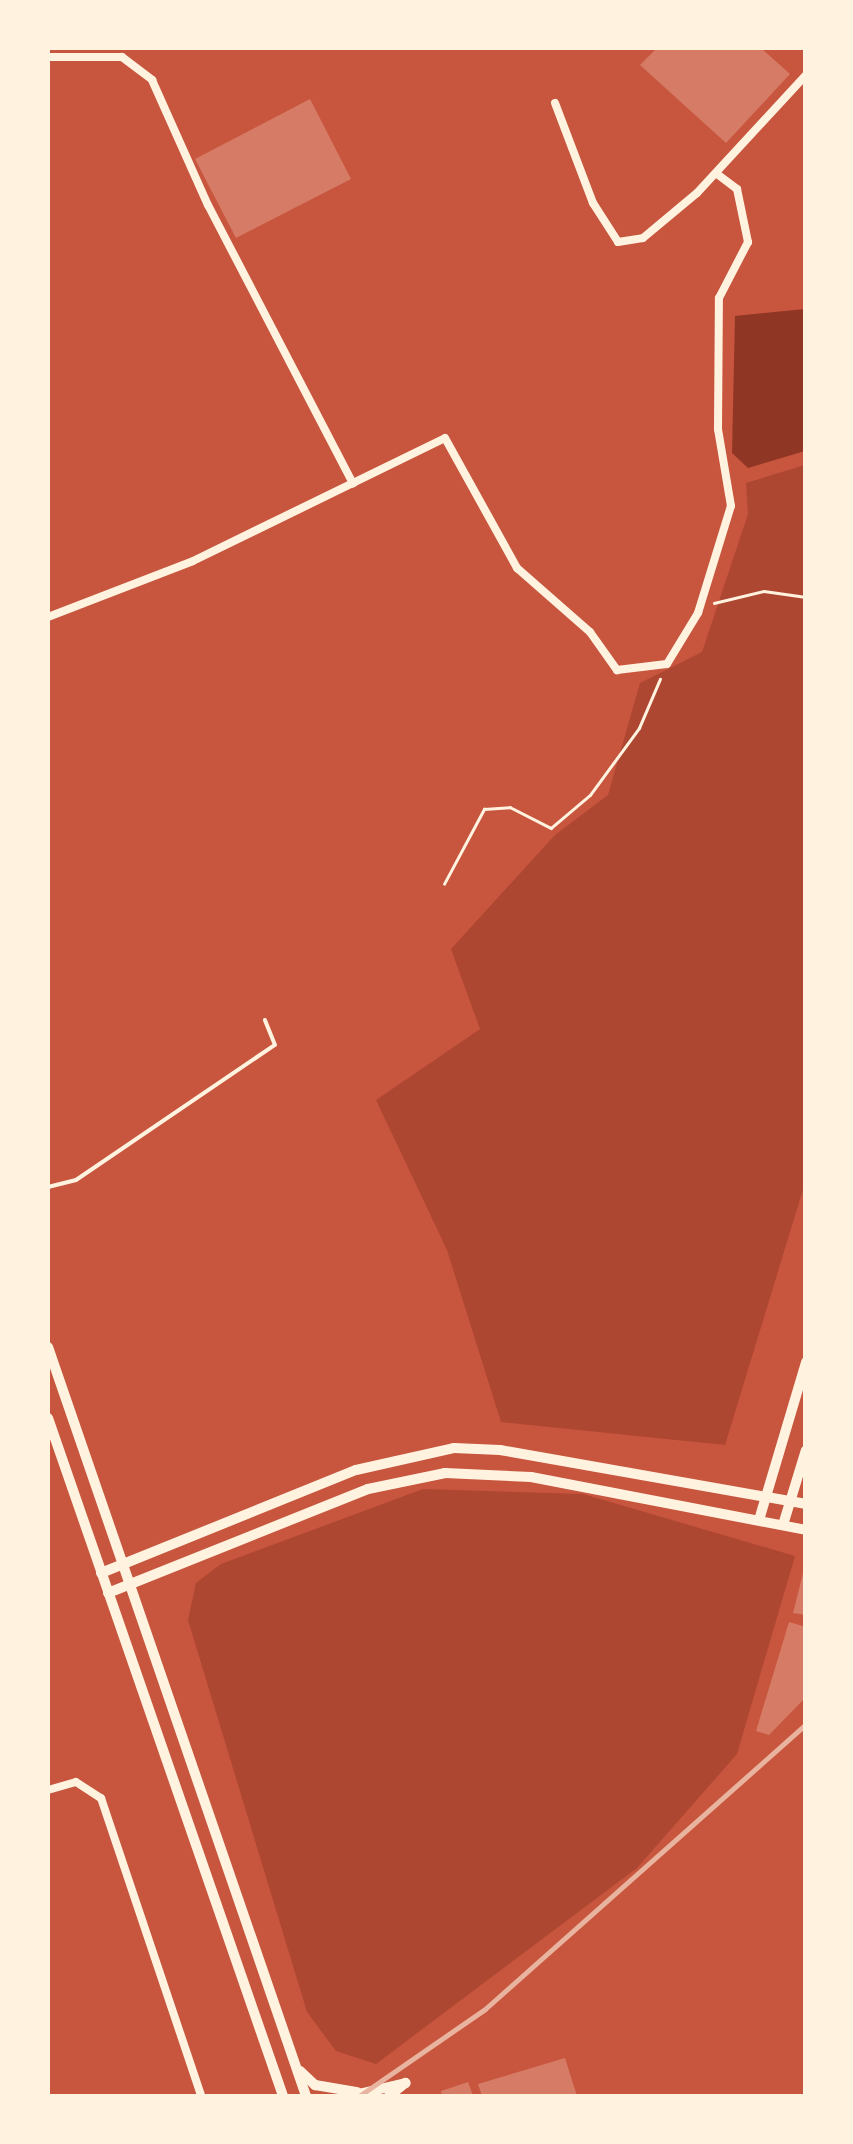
<!DOCTYPE html>
<style>
body{margin:0}
#map{position:relative;width:853px;height:2144px;overflow:hidden;background:#c8553d;font-family:"Archivo Narrow",sans-serif}
div>[style]{position:absolute}
.green>*{inset:0;background:#ae4732}
.water>*{inset:0;background:#8f3625}
.building>*{inset:0;background:#d67c66}
.path>*{height:2.5px;margin:-1.25px;padding:0 1.25px;transform-origin:1.25px;border-radius:1.25px;background:#fff3e0}
.service>*{height:4px;margin:-2px;padding:0 2px;transform-origin:2px;border-radius:2px;background:#fff3e0}
.minor>*{height:8px;margin:-4px;padding:0 4px;transform-origin:4px;border-radius:4px;background:#fff3e0}
.tertiary>*{height:10px;margin:-5px;padding:0 5px;transform-origin:5px;border-radius:5px;background:#fff3e0}
.rail>*{height:5px;margin:-2.5px;padding:0 2.5px;transform-origin:2.5px;border-radius:2.5px;background:#e9b49f}
span{translate:-50% -50%;white-space:nowrap;text-align:center;line-height:1.15;-webkit-text-stroke:9px #fff3e0;paint-order:stroke}
.frame{position:absolute;inset:0;border:50px solid #fff3e0;pointer-events:none}
</style>
<div id="map">
<div class="green">
<div style="clip-path:polygon(805px 465px,805px 1183px,725px 1445px,501px 1422px,447px 1250px,376px 1100px,480px 1029px,451px 949px,555px 835px,608px 795px,640px 683px,702px 652px,748px 514px,746px 483px)"></div>
<div style="clip-path:polygon(423px 1489px,583px 1494px,795px 1556px,737px 1754px,637px 1868px,376px 2064px,336px 2051px,307px 2012px,188px 1620px,196px 1583px,221px 1564px)"></div>
</div>
<div class="water">
<div style="clip-path:polygon(805px 309px,805px 451px,748px 468px,732px 453px,735px 316px)"></div>
</div>
<div class="building">
<div style="clip-path:polygon(657px 48px,761px 48px,790px 74px,726px 143px,640px 65px)"></div>
<div style="clip-path:polygon(310px 99px,351px 179px,236px 238px,195px 159px)"></div>
<div style="clip-path:polygon(806px 1561px,806px 1615px,793px 1613px)"></div>
<div style="clip-path:polygon(789px 1622px,806px 1627px,806px 1697px,769px 1735px,756px 1731px)"></div>
<div style="clip-path:polygon(565px 2058px,577px 2096px,482px 2096px,478px 2084px)"></div>
<div style="clip-path:polygon(468px 2082px,473px 2096px,442px 2096px,441px 2091px)"></div>
</div>
<div class="path">
<div style="left:714px;top:603px;width:51px;rotate:-13.5deg"></div>
<div style="left:764px;top:591px;width:42px;rotate:8.1deg"></div>
<div style="left:444px;top:884px;width:85px;rotate:-61.9deg"></div>
<div style="left:484px;top:809px;width:26px;rotate:-4deg"></div>
<div style="left:510px;top:807px;width:46px;rotate:27.1deg"></div>
<div style="left:551px;top:828px;width:51px;rotate:-40.2deg"></div>
<div style="left:590px;top:795px;width:83px;rotate:-53.8deg"></div>
<div style="left:639px;top:728px;width:53px;rotate:-66.8deg"></div>
</div>
<div class="service">
<div style="left:48px;top:1187px;width:29px;rotate:-14deg"></div>
<div style="left:76px;top:1180px;width:240px;rotate:-34.2deg"></div>
<div style="left:275px;top:1045px;width:27px;rotate:-112deg"></div>
</div>
<div class="minor">
<div style="left:48px;top:57px;width:74px"></div>
<div style="left:122px;top:57px;width:38px;rotate:37deg"></div>
<div style="left:152px;top:80px;width:137px;rotate:65.9deg"></div>
<div style="left:208px;top:205px;width:314px;rotate:62.5deg"></div>
<div style="left:555px;top:103px;width:107px;rotate:69.2deg"></div>
<div style="left:593px;top:203px;width:46px;rotate:57.3deg"></div>
<div style="left:618px;top:242px;width:25px;rotate:-9deg"></div>
<div style="left:643px;top:238px;width:70px;rotate:-39.8deg"></div>
<div style="left:697px;top:193px;width:161px;rotate:-47.3deg"></div>
<div style="left:48px;top:617px;width:155px;rotate:-21.1deg"></div>
<div style="left:193px;top:561px;width:280px;rotate:-26deg"></div>
<div style="left:445px;top:438px;width:149px;rotate:61deg"></div>
<div style="left:517px;top:568px;width:97px;rotate:41.2deg"></div>
<div style="left:590px;top:632px;width:47px;rotate:54.6deg"></div>
<div style="left:617px;top:670px;width:50px;rotate:-6.8deg"></div>
<div style="left:667px;top:664px;width:60px;rotate:-58.7deg"></div>
<div style="left:698px;top:613px;width:112px;rotate:-72.9deg"></div>
<div style="left:731px;top:506px;width:78px;rotate:-99.6deg"></div>
<div style="left:718px;top:429px;width:131px;rotate:-89.6deg"></div>
<div style="left:719px;top:298px;width:63px;rotate:-62.6deg"></div>
<div style="left:748px;top:242px;width:54px;rotate:-101.7deg"></div>
<div style="left:737px;top:189px;width:26px;rotate:-143deg"></div>
<div style="left:48px;top:1790px;width:29px;rotate:-16deg"></div>
<div style="left:76px;top:1782px;width:30px;rotate:33deg"></div>
<div style="left:101px;top:1798px;width:314px;rotate:71.4deg"></div>
</div>
<div class="tertiary">
<div style="left:48px;top:1347px;width:792px;rotate:70.99deg"></div>
<div style="left:48px;top:1418px;width:718px;rotate:70.88deg"></div>
<div style="left:759px;top:1520px;width:165px;rotate:-73.4deg"></div>
<div style="left:783px;top:1525px;width:78px;rotate:-73deg"></div>
<div style="left:101px;top:1573px;width:275px;rotate:-22deg"></div>
<div style="left:356px;top:1470px;width:100px;rotate:-12.7deg"></div>
<div style="left:454px;top:1448px;width:46px;rotate:2.5deg"></div>
<div style="left:500px;top:1450px;width:311px;rotate:10deg"></div>
<div style="left:108px;top:1593px;width:280px;rotate:-21.8deg"></div>
<div style="left:368px;top:1489px;width:79px;rotate:-11.7deg"></div>
<div style="left:445px;top:1473px;width:86px;rotate:2.7deg"></div>
<div style="left:531px;top:1477px;width:280px;rotate:10.9deg"></div>
<div style="left:300px;top:2071px;width:21px;rotate:43deg"></div>
<div style="left:315px;top:2085px;width:43px;rotate:9.5deg"></div>
<div style="left:354px;top:2095px;width:53px;rotate:-13deg"></div>
<div style="left:389px;top:2096px;width:21px;rotate:-39deg"></div>
</div>
<div class="rail">
<div style="left:359px;top:2096px;width:153px;rotate:-34.6deg"></div>
<div style="left:485px;top:2009px;width:429px;rotate:-41.6deg"></div>
</div>
<div class="frame"></div>
</div>
